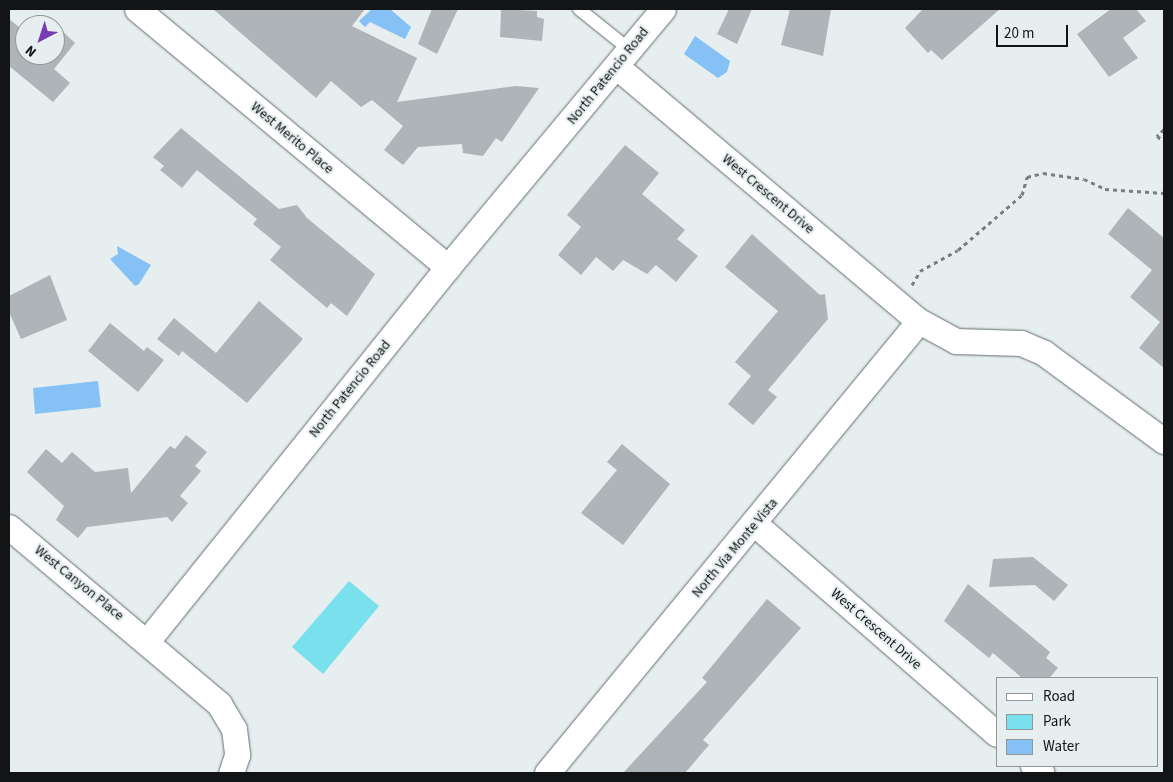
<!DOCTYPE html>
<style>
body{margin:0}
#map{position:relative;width:1173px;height:782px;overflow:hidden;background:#e6eeef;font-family:"Source Sans 3",sans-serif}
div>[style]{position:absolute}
.green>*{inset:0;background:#79e1ed}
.water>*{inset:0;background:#85c1f5}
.building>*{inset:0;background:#aeb4b7}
.path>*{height:3px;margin-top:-1.5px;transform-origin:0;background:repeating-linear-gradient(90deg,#797e7f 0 4px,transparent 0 8px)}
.roads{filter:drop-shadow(0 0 1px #656c6d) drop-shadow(0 0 1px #656c6d)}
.lane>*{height:12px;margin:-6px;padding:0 6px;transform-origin:6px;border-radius:6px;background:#fff}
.street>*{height:25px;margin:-12.5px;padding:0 12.5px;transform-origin:12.5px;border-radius:12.5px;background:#fff}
span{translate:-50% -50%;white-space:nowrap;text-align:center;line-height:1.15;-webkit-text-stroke:4px #e6eeef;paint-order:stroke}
.street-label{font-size:14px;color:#121415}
.frame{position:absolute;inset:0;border:10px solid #121415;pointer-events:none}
.legend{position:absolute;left:996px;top:677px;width:162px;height:90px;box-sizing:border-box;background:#e6eeef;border:1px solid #919798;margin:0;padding:6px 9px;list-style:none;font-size:15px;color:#121415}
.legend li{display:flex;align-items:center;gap:10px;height:25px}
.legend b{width:25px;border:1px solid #919798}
.north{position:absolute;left:15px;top:15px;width:50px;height:50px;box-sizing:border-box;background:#e6eeef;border:1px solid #919798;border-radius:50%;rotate:220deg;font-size:14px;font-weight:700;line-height:20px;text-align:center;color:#121415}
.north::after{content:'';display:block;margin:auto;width:18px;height:22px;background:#783bb0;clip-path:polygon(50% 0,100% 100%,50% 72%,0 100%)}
.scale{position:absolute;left:996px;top:25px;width:72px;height:22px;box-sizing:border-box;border:2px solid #121415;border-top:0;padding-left:6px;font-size:15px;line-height:18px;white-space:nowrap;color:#121415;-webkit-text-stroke:4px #e6eeef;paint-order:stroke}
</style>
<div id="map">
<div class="green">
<div style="clip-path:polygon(349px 581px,379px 606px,323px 674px,292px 647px)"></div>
</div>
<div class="water">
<div style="clip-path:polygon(372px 9px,390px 9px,411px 27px,405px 39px,370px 22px,365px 27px,359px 21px)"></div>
<div style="clip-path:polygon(695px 36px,730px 61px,727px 72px,718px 78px,684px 54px)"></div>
<div style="clip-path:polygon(117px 246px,151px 265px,139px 284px,135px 286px,110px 259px,118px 254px)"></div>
<div style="clip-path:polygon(98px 381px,101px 407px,35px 414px,33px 388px)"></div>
</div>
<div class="building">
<div style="clip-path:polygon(213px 9px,365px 9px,352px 26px,417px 58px,397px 102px,516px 86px,539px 88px,502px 142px,496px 138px,483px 156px,463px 153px,462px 144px,418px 147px,403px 165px,384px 150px,403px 126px,372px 100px,361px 107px,331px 81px,316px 98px)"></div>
<div style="clip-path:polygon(432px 9px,458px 9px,437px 54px,418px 44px)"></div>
<div style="clip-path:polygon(501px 9px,537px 11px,537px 17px,544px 19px,542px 41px,500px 37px)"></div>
<div style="clip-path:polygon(729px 9px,752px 9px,737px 44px,717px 34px)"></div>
<div style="clip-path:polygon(790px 9px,831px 9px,823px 56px,781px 45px)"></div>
<div style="clip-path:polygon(923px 9px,1000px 9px,942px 60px,931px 50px,928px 53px,905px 28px)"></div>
<div style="clip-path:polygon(1111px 9px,1136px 9px,1146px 21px,1123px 38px,1138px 58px,1109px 77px,1077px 34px)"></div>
<div style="clip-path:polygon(9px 19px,25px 32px,25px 55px,55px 55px,55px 35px,60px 29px,75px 43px,54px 69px,70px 83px,53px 102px,9px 66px)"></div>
<div style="clip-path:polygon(181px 128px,279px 209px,297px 205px,307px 218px,375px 274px,347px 316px,331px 303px,327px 308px,270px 260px,281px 247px,253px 224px,257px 219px,197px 170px,182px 188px,160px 170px,164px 166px,153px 157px)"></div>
<div style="clip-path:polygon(625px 145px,659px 173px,642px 194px,685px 230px,677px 239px,698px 256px,676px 282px,656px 265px,647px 274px,623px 260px,613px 271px,596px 257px,581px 275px,558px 255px,581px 227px,567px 215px)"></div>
<div style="clip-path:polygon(1128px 208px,1164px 238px,1164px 368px,1139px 348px,1160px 322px,1130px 297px,1152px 270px,1108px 234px)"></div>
<div style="clip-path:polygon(752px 234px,820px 295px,825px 294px,828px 319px,768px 390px,777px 397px,753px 425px,728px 404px,751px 376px,735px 362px,778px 311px,725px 267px)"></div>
<div style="clip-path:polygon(50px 275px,67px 320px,21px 339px,9px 312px,9px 296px)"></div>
<div style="clip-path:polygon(259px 301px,303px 339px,247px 403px,182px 351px,179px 356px,157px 339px,174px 318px,216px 353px)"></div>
<div style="clip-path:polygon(110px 323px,144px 351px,147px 347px,164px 360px,138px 392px,88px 351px)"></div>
<div style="clip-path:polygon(186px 435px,207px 452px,195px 466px,201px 471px,180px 496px,188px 503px,172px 522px,167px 517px,87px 527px,78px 538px,56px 520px,64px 506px,27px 472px,46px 449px,62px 463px,72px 452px,95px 472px,128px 468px,131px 493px,170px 446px,175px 449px)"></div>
<div style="clip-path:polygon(622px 444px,670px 484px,623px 545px,581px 513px,617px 470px,607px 462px)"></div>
<div style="clip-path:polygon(1033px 557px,1068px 585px,1054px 601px,1035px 585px,989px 587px,993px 559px)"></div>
<div style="clip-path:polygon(968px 584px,1050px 652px,1046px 658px,1058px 668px,1049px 678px,1022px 678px,993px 653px,989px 658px,944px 621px)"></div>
<div style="clip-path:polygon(767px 599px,801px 628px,703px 740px,709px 745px,685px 773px,623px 773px,707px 682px,702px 678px)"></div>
</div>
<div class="path">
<div style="left:1164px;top:129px;width:10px;rotate:135deg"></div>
<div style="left:1157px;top:136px;width:9px;rotate:36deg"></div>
<div style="left:912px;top:285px;width:16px;rotate:-60deg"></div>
<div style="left:920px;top:271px;width:43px;rotate:-28.9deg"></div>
<div style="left:958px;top:250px;width:84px;rotate:-40.7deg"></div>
<div style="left:1022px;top:195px;width:19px;rotate:-74deg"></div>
<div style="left:1027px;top:177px;width:16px;rotate:-14deg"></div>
<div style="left:1043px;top:173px;width:41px;rotate:8.3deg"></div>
<div style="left:1084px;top:179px;width:23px;rotate:25deg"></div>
<div style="left:1105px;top:189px;width:59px;rotate:3.9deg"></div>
</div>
<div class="roads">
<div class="lane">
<div style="left:579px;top:9px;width:65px;rotate:38.8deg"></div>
</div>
<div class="street">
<div style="left:137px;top:9px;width:404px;rotate:39.7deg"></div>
<div style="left:617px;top:67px;width:395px;rotate:40.1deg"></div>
<div style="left:919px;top:321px;width:42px;rotate:28.4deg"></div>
<div style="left:956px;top:341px;width:65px;rotate:1.8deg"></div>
<div style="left:1021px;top:343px;width:25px;rotate:23deg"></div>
<div style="left:1044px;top:353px;width:149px;rotate:36.3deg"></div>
<div style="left:755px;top:524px;width:320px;rotate:41deg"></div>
<div style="left:9px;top:527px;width:275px;rotate:40.1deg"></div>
<div style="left:219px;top:704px;width:29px;rotate:59deg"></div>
<div style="left:234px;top:729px;width:26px;rotate:83deg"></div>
<div style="left:237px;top:755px;width:19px;rotate:108deg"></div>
<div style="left:148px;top:640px;width:479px;rotate:-51.2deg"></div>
<div style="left:448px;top:267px;width:336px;rotate:-50.2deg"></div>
<div style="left:1033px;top:766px;width:11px;rotate:38deg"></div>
<div style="left:547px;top:773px;width:585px;rotate:-50.55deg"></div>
</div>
</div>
<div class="street-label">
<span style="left:608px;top:76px;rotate:-51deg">North Patencio Road</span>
<span style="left:292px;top:138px;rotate:40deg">West Merito Place</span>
<span style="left:768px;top:194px;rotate:40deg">West Crescent Drive</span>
<span style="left:350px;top:389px;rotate:-51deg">North Patencio Road</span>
<span style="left:735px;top:548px;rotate:-50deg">North Via Monte Vista</span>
<span style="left:79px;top:583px;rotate:39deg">West Canyon Place</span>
<span style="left:876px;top:629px;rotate:41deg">West Crescent Drive</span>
</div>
<div class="frame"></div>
<ul class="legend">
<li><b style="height:6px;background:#fff"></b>Road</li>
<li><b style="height:14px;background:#79e1ed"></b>Park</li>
<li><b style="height:14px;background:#85c1f5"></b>Water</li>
</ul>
<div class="north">N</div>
<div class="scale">20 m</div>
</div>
